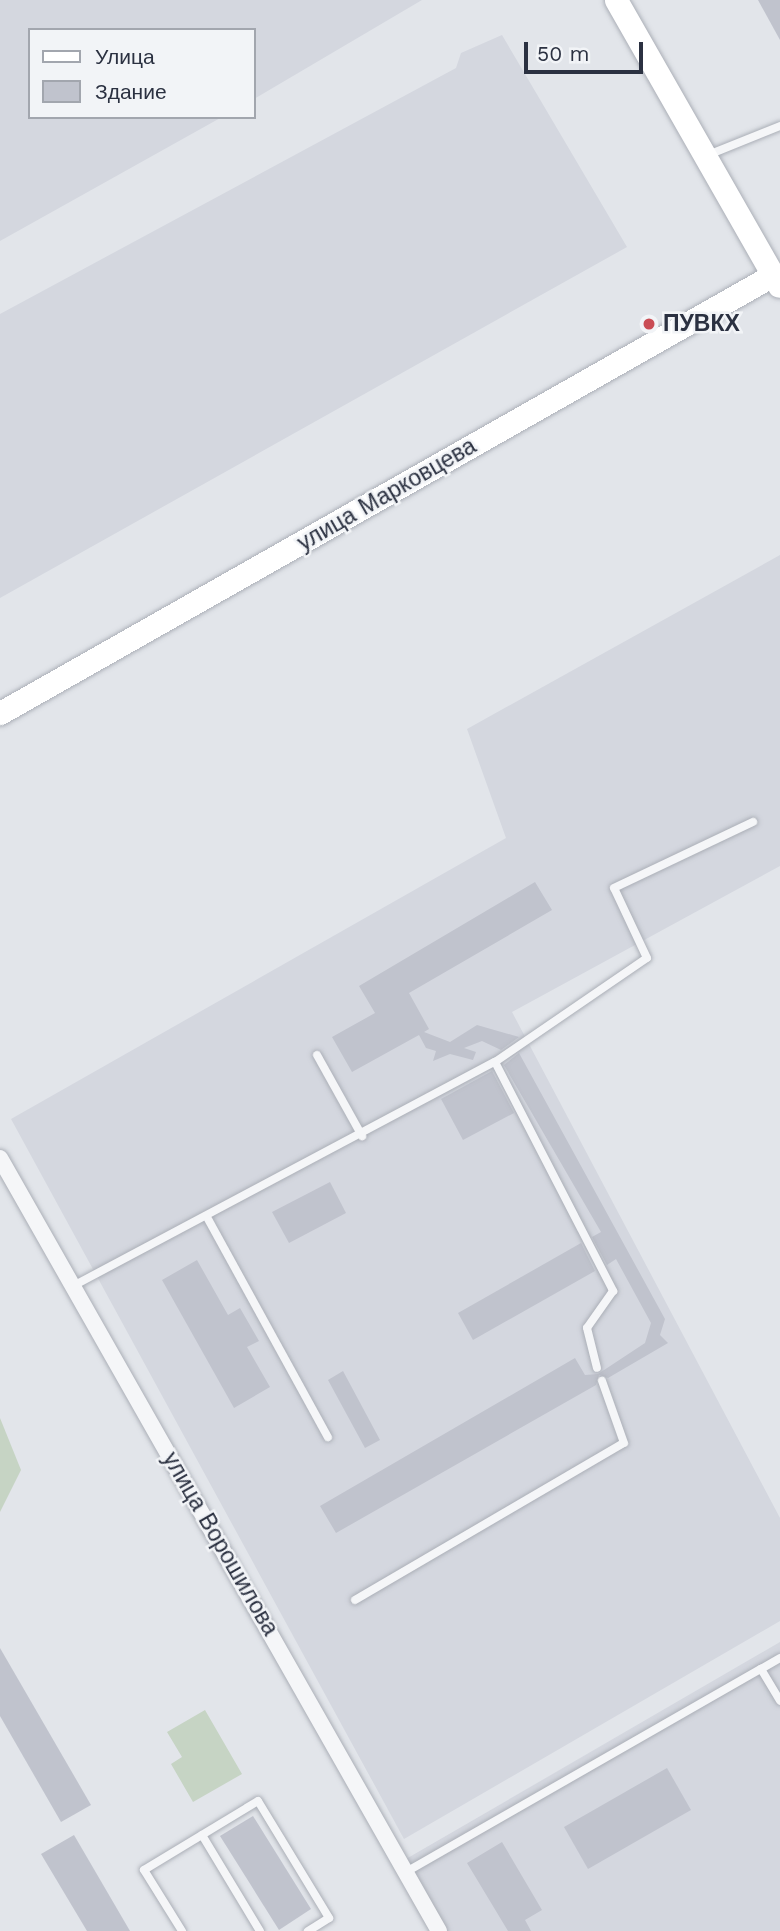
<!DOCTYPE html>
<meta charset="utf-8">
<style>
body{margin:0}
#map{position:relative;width:780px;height:1931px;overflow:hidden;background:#e2e5ea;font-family:"Work Sans",sans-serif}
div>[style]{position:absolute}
.built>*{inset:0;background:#d4d7df}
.green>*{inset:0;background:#c6d4c4}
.building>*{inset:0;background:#c0c3cd}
.roads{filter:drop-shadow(0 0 2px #abafb7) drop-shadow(0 0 2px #abafb7)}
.service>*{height:8px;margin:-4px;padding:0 4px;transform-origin:4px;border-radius:4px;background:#f5f6f8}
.minor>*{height:16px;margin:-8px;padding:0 8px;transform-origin:8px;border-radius:8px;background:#f5f6f8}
.secondary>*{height:23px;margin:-11.5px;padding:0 11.5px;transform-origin:11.5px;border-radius:11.5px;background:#fff}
.dots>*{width:19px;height:19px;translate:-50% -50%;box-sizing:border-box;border:4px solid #f2f4f7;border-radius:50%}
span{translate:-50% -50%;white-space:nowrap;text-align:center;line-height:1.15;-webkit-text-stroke:5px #f2f4f7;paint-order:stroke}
.poi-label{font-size:23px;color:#2b3141;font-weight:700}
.left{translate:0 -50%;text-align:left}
.street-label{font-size:23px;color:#2b3141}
.legend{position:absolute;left:28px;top:28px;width:228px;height:91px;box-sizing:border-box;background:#f2f4f7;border:2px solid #a2a6ae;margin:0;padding:9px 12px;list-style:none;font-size:21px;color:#2b3141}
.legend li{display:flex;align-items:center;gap:14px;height:35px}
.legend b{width:35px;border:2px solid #a2a6ae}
.scale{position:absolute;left:524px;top:42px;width:119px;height:32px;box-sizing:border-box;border:4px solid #2b3141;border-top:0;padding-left:9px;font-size:21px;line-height:24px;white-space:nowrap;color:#2b3141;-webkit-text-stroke:5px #f2f4f7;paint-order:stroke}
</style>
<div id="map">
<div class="built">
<div style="clip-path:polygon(0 0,422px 0,254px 99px,254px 30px,30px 30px,30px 117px,222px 117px,0 241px)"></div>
<div style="clip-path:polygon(502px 35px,627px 247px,0 598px,0 314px,456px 68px,461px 53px)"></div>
<div style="clip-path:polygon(780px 555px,780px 866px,512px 1012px,780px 1518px,780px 1621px,404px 1839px,11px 1119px,506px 838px,467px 729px)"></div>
<div style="clip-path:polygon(780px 1642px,780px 1931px,447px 1931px,406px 1859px)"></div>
</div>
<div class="green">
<div style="clip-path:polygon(0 1418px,21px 1470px,0 1512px)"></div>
<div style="clip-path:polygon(205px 1710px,242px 1774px,193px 1802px,171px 1764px,182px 1757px,167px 1732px)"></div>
</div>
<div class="building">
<div style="clip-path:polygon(758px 0,780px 0,780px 40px)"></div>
<div style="clip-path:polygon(535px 882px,552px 910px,409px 993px,429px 1029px,424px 1032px,450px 1042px,477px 1025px,519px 1037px,501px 1050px,482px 1041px,464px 1048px,476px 1052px,473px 1060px,450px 1054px,433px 1061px,436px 1051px,426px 1048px,419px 1035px,352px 1072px,332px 1037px,375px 1013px,359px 986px)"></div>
<div style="clip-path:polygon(519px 1053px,665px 1319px,660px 1335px,668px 1343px,608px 1378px,599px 1375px,596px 1385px,336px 1533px,320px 1506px,575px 1358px,585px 1375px,598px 1374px,645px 1343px,651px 1323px,616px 1259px,607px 1265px,592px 1237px,601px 1232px,504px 1065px)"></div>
<div style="clip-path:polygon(492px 1071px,514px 1113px,463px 1140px,441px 1099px)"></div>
<div style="clip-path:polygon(330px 1182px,346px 1213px,289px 1243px,272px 1212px)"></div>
<div style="clip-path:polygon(581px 1243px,595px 1271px,473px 1340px,458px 1313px)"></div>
<div style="clip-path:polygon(197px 1260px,228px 1315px,240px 1308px,259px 1341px,247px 1347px,270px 1387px,234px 1408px,162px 1280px)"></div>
<div style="clip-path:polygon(343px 1371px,380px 1440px,365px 1448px,328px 1380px)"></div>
<div style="clip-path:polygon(0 1648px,91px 1805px,61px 1822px,0 1716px)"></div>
<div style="clip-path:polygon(667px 1768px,691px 1810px,588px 1869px,564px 1827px)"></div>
<div style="clip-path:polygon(253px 1816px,311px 1909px,279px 1930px,220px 1836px)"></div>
<div style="clip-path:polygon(74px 1835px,130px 1931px,87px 1931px,41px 1854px)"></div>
<div style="clip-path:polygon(502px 1842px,542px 1910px,525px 1920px,531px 1931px,508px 1931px,467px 1863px)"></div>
</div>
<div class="roads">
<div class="service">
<div style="left:708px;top:155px;width:78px;rotate:-21.9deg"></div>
<div style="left:317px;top:1055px;width:93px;rotate:60.9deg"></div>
<div style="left:495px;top:1062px;width:184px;rotate:-34.4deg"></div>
<div style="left:647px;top:958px;width:77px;rotate:-115.2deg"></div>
<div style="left:614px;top:888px;width:154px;rotate:-25.4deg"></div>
<div style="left:208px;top:1219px;width:249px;rotate:61.2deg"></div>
<div style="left:73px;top:1286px;width:478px;rotate:-28deg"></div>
<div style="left:495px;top:1062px;width:258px;rotate:62.7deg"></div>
<div style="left:613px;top:1291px;width:45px;rotate:125.1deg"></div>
<div style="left:587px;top:1328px;width:41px;rotate:76deg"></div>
<div style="left:355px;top:1600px;width:311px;rotate:-30.3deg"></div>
<div style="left:624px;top:1443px;width:66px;rotate:-109.5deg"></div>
<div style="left:761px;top:1669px;width:22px;rotate:-30deg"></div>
<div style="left:202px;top:1835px;width:112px;rotate:58.9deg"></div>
<div style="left:406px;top:1872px;width:409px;rotate:-29.8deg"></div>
<div style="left:761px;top:1669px;width:37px;rotate:59deg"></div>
<div style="left:182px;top:1931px;width:72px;rotate:-121.9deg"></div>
<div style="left:144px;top:1870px;width:133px;rotate:-31.2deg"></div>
<div style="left:258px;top:1801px;width:137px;rotate:58.7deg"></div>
<div style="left:329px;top:1918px;width:25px;rotate:148deg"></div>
</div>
<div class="minor">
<div style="left:0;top:1158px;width:889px;rotate:60.41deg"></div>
</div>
<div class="secondary">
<div style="left:616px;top:0;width:329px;rotate:60.3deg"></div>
<div style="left:0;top:713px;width:888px;rotate:-29.54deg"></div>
</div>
</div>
<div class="dots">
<div style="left:649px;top:324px;background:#ca4d55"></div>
</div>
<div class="poi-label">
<span class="left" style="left:663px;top:324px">ПУВКХ</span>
</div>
<div class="street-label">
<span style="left:387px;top:495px;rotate:-30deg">улица Марковцева</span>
<span style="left:220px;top:1544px;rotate:60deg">улица Ворошилова</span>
</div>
<ul class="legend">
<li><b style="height:9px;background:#fff"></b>Улица</li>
<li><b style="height:19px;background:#c0c3cd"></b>Здание</li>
</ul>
<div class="scale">50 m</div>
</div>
